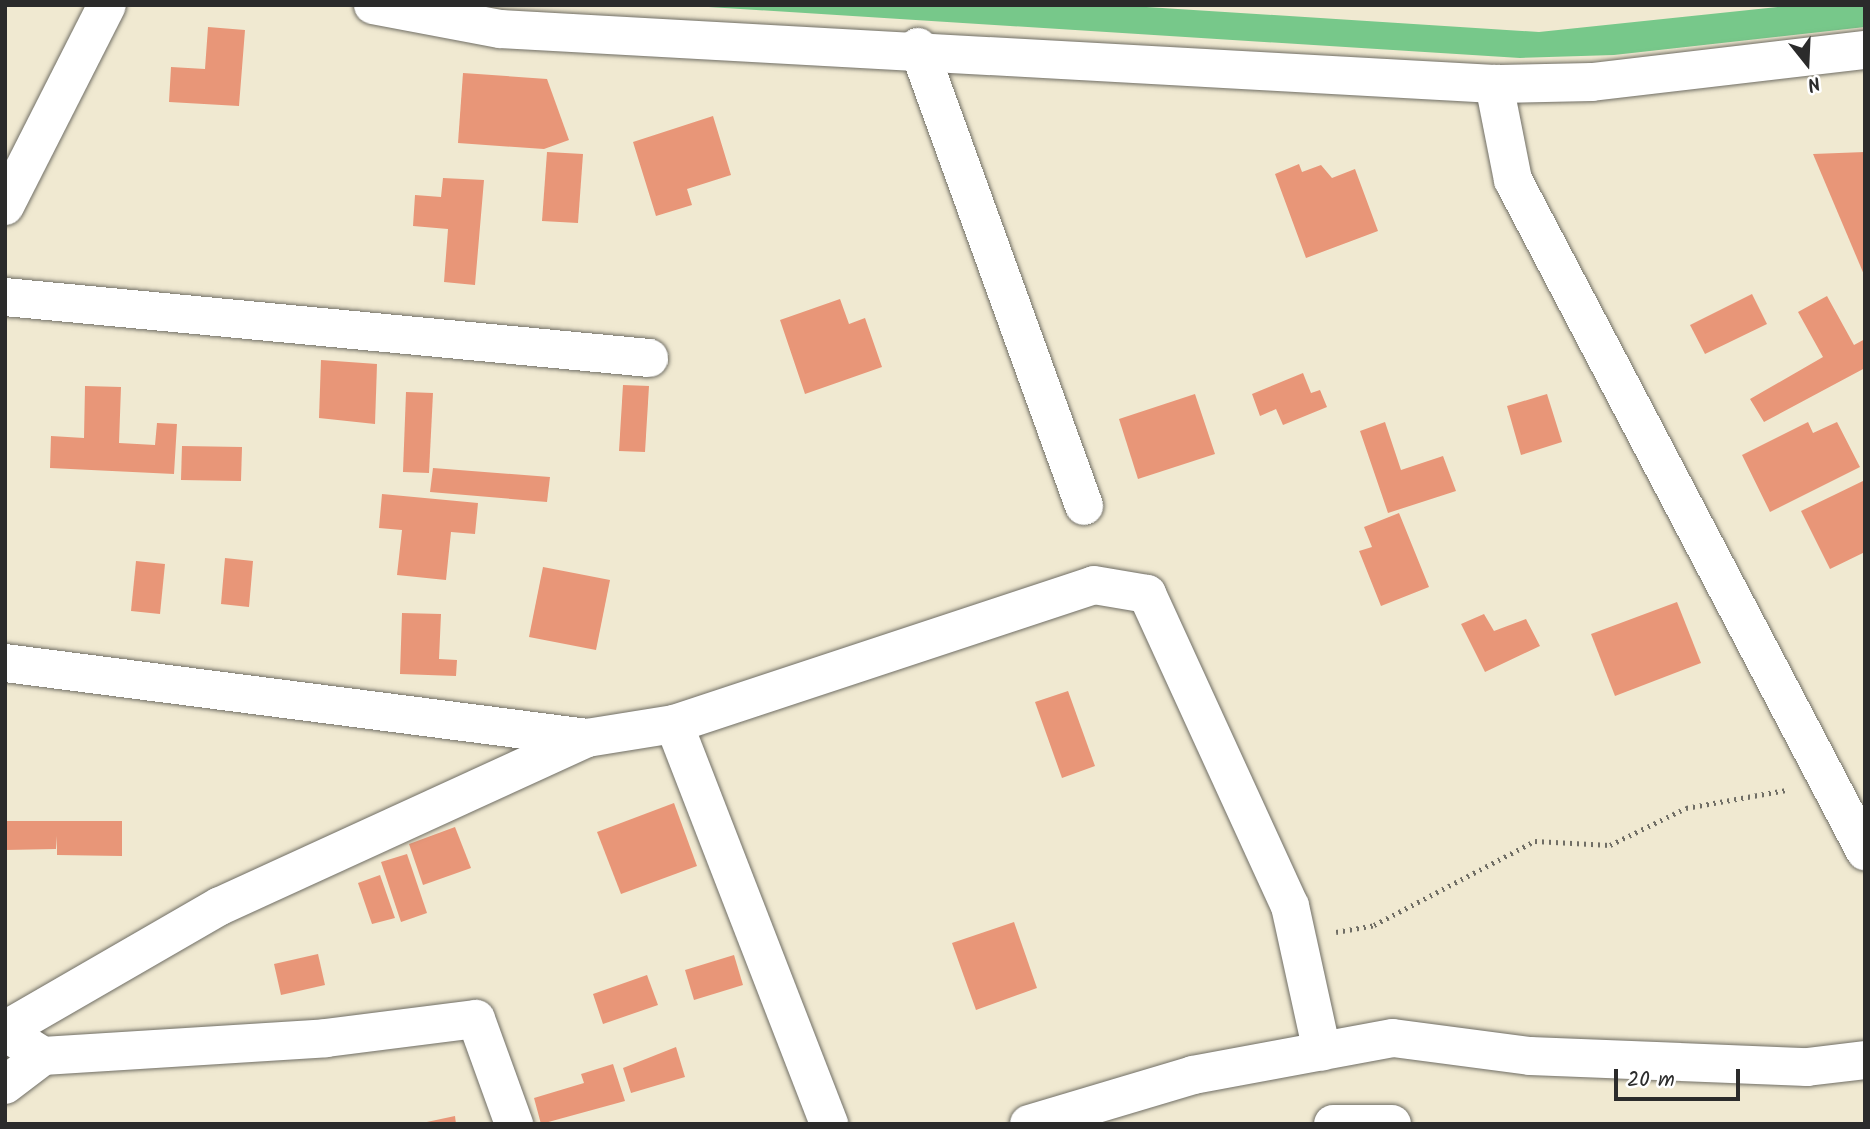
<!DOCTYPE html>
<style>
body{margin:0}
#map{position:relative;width:1870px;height:1129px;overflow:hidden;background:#f0e9d1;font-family:Kalam,sans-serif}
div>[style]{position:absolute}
.green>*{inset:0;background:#77c88a}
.building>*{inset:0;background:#e89678}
.path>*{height:4.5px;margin-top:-2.25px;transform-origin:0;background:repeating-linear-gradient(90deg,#706e65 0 2px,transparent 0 7px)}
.roads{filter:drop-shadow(0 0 2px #706e65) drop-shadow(0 0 2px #706e65)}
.minor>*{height:38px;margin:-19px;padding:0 19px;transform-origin:19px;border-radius:19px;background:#fff}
span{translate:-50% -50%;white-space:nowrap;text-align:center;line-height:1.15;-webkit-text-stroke:5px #fff;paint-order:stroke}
.frame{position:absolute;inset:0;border:7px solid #2b2b2b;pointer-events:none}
.north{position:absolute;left:1772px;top:28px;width:70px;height:70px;-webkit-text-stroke:5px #fff;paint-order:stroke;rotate:162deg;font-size:19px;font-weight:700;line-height:28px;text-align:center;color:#2b2b2b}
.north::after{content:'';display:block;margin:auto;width:24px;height:32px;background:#2b2b2b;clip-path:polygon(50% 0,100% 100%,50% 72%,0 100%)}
.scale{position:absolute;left:1614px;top:1069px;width:126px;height:32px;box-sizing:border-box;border:4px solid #2b2b2b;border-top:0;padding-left:9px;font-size:21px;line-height:24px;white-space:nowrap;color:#2b2b2b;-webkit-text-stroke:5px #fff;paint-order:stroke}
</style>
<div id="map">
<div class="green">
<div style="clip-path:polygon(677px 5px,1115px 5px,1539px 32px,1797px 5px,1865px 5px,1865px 27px,1614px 55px,1520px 58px)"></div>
</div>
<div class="building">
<div style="clip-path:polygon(208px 27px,245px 30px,239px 106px,169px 102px,171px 67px,205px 69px)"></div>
<div style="clip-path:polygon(463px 73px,547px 79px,569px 140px,544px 149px,458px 143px)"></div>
<div style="clip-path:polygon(713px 116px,731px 175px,687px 189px,692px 205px,656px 216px,633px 142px)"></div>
<div style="clip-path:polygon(547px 152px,583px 154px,578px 223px,542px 221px)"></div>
<div style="clip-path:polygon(1865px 152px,1865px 277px,1813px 154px)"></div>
<div style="clip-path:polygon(1299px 164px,1302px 172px,1321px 165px,1332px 178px,1355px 169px,1378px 231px,1306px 258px,1275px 174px)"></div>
<div style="clip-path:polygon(443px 178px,484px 180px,475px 285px,444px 282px,448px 229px,413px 226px,415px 195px,441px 197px)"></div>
<div style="clip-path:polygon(1752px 294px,1767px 324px,1705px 354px,1690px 325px)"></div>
<div style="clip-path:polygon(1827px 296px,1854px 345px,1865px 339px,1865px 368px,1764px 422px,1750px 399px,1823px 357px,1798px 312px)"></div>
<div style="clip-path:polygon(840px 299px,849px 324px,865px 318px,882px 367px,805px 394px,780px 320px)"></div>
<div style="clip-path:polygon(321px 360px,377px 364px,375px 424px,319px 418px)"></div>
<div style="clip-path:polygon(1303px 373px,1311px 393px,1320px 390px,1327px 407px,1283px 425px,1276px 409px,1260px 416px,1252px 394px)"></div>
<div style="clip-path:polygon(623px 385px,649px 386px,645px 452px,619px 451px)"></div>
<div style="clip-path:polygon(85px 386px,121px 387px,119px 443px,155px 445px,157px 423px,177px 424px,174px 474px,50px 468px,51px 436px,84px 438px)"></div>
<div style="clip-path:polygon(406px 392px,433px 393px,429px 473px,403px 472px)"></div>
<div style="clip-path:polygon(1195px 394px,1215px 454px,1138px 479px,1119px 419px)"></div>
<div style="clip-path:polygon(1547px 394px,1562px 442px,1521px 455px,1507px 406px)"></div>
<div style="clip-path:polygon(1385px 422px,1401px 470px,1443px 456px,1456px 491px,1388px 513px,1360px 431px)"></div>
<div style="clip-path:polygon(1808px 422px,1813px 433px,1837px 422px,1860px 467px,1770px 512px,1742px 455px)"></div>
<div style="clip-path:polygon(182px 446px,242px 447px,241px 481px,181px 480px)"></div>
<div style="clip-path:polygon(433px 468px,550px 477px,547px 502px,430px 492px)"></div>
<div style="clip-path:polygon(1865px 480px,1865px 552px,1830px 569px,1801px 511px)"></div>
<div style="clip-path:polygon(382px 494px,478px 503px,475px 534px,451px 532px,446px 580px,397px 575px,402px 530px,379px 528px)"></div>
<div style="clip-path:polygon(1399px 513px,1429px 587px,1381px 606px,1359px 551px,1372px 547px,1364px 527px)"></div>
<div style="clip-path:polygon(225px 558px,253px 561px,249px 607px,221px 604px)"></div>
<div style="clip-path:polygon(136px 561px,165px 564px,160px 614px,131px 611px)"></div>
<div style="clip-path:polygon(543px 567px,610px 580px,596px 650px,529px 637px)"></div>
<div style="clip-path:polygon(1677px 602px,1701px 663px,1615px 696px,1591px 634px)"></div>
<div style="clip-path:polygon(402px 613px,441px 614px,439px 659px,457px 660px,456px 676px,400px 674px)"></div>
<div style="clip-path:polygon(1484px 614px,1494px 631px,1526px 619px,1540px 646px,1485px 672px,1461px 624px)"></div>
<div style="clip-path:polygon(1068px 691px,1095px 766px,1062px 778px,1035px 702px)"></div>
<div style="clip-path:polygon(674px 803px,697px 866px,621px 894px,597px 832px)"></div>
<div style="clip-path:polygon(5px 821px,122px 821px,122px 856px,57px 855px,57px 836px,56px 849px,5px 850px)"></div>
<div style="clip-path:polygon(455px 827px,471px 868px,423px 885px,409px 844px)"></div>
<div style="clip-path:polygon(407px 854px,427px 913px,401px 922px,381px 862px)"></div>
<div style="clip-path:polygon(380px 875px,395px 918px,372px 924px,358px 883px)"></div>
<div style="clip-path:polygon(1014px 922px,1037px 988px,976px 1010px,952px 943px)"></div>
<div style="clip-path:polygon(318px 954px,325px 985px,281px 995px,274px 964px)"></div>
<div style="clip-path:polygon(734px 955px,743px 985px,694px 1000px,685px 970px)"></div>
<div style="clip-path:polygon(647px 975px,658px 1005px,603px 1024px,593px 994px)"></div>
<div style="clip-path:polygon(676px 1047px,685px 1077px,631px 1093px,623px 1068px)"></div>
<div style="clip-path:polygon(613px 1064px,625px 1101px,541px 1124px,534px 1098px,584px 1083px,581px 1074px)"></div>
<div style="clip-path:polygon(455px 1116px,456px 1124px,422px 1124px,422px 1123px)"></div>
</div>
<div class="path">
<div style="left:1336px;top:932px;width:39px;rotate:-10deg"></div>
<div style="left:1374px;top:925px;width:182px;rotate:-27.6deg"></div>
<div style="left:1535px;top:841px;width:75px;rotate:3.1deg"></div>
<div style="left:1610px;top:845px;width:85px;rotate:-26deg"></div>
<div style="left:1686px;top:808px;width:102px;rotate:-10.2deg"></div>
</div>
<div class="roads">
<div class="minor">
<div style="left:373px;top:5px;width:129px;rotate:10.7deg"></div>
<div style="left:500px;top:29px;width:996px;rotate:3.17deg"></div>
<div style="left:1494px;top:84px;width:98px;rotate:-1.2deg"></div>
<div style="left:1592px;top:82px;width:275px;rotate:-6.7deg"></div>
<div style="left:918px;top:47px;width:488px;rotate:70.1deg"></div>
<div style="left:1494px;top:84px;width:98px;rotate:78.8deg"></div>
<div style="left:1513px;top:180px;width:758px;rotate:62.32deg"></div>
<div style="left:5px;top:206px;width:225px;rotate:-63.1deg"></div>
<div style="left:5px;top:297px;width:647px;rotate:5.41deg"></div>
<div style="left:5px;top:663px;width:587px;rotate:7.34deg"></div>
<div style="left:674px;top:724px;width:429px;rotate:68.8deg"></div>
<div style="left:5px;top:1030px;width:248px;rotate:-30deg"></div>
<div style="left:220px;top:906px;width:404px;rotate:-24.6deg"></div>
<div style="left:587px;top:738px;width:88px;rotate:-9.1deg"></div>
<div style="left:674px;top:724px;width:442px;rotate:-18.3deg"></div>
<div style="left:1094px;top:585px;width:54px;rotate:9.6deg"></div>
<div style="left:1147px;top:594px;width:343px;rotate:65.4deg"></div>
<div style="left:1290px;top:906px;width:149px;rotate:77.6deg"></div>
<div style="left:5px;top:1032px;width:45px;rotate:32.3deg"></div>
<div style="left:43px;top:1056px;width:284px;rotate:-3.6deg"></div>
<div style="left:326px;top:1038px;width:151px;rotate:-7.2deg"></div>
<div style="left:476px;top:1019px;width:112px;rotate:70.1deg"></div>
<div style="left:5px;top:1085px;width:48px;rotate:-37.3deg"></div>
<div style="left:1029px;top:1124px;width:171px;rotate:-16.6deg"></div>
<div style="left:1193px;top:1075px;width:203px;rotate:-10.5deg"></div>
<div style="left:1393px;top:1038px;width:138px;rotate:7.5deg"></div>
<div style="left:1530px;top:1056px;width:277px;rotate:2.3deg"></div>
<div style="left:1807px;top:1067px;width:58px;rotate:-6.9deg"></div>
<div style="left:1333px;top:1124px;width:59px"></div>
</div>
</div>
<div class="frame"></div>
<div class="north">N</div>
<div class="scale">20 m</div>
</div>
